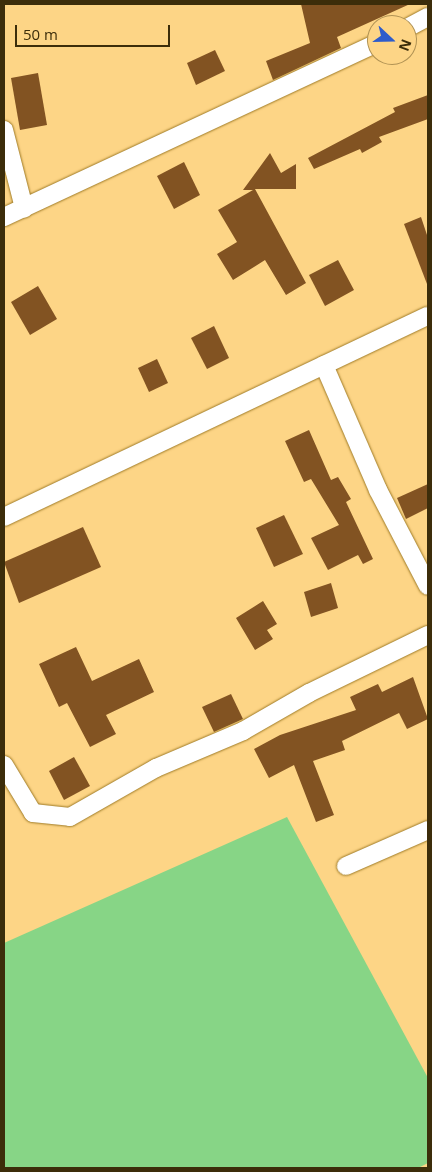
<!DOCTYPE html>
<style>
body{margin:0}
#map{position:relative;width:432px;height:1172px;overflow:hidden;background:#fdd586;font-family:"Open Sans",sans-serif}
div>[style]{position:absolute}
.green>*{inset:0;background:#87d586}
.building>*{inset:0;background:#825322}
.roads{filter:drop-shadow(0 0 1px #9f7b27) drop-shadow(0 0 1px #9f7b27)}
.minor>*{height:18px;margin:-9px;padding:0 9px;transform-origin:9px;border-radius:9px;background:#fff}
span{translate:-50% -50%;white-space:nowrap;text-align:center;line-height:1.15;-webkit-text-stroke:5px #fdd586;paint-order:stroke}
.frame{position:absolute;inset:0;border:5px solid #3c2d0a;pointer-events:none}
.north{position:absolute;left:367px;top:15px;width:50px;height:50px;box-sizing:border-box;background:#fdd586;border:1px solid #b09254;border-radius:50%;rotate:111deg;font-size:14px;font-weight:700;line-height:20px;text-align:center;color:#3c2d0a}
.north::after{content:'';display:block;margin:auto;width:18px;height:22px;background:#2e5ccb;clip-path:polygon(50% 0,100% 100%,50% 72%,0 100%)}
.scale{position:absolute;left:15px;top:25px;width:155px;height:22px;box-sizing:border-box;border:2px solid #3c2d0a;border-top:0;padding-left:6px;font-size:15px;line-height:18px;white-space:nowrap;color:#3c2d0a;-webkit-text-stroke:4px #fdd586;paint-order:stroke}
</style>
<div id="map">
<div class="green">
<div style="clip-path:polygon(287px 817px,428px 1078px,428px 1163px,418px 1168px,4px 1168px,4px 943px)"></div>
</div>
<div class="building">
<div style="clip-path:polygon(301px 4px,410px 4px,337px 37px,341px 48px,273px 80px,266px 61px,310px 43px)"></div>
<div style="clip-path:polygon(215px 50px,225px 71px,196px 85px,187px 63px)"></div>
<div style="clip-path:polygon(38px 73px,47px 125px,20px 130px,11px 78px)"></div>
<div style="clip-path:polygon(428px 95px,428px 119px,379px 137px,382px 142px,362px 153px,360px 149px,314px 169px,308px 158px,395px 112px,393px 108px)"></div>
<div style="clip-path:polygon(270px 153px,281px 173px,296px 164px,296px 189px,255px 189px,306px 283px,286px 295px,265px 260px,233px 280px,217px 254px,237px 242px,218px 210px,253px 190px,243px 190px)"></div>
<div style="clip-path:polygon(184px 162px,200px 195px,174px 209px,157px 176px)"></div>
<div style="clip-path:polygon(421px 217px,428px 238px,427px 284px,404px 224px)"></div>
<div style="clip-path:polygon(338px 260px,354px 290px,325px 306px,309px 275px)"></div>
<div style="clip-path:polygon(38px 286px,57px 319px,30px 335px,11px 302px)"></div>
<div style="clip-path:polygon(214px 326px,229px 358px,207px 369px,191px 338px)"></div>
<div style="clip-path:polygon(157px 359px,168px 383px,149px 392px,138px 368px)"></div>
<div style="clip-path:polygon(309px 430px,331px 480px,338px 477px,351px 499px,346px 502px,373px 559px,363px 564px,358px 555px,328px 570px,311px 538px,339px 525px,311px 479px,304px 482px,285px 441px)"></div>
<div style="clip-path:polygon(428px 484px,428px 508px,406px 519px,397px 498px)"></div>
<div style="clip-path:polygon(284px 515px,303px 554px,274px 567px,256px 528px)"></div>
<div style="clip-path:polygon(83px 527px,101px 567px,19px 603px,4px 562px)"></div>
<div style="clip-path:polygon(331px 583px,338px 608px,311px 617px,304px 592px)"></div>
<div style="clip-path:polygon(263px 601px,277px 624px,267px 630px,273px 639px,255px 650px,236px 618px)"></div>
<div style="clip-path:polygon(76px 647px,92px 681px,139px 659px,154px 692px,106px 715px,116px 734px,90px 747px,67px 703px,59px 707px,39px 664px)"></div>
<div style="clip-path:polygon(413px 677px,428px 719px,407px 729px,399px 713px,342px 741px,345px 750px,313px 761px,334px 815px,316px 822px,294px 765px,269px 778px,254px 749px,280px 735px,356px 710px,350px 697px,378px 684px,382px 692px)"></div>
<div style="clip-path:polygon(231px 694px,243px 719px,214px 732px,202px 707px)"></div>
<div style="clip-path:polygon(74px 757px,90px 786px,64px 800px,49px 771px)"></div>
</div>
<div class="roads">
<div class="minor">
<div style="left:407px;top:28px;width:24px;rotate:-28deg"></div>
<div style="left:4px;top:130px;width:81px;rotate:75.6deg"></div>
<div style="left:4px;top:217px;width:412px;rotate:-25deg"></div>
<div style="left:324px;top:365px;width:136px;rotate:66.6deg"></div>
<div style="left:378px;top:490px;width:108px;rotate:62.5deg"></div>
<div style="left:4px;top:517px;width:469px;rotate:-25.4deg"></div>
<div style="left:4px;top:765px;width:56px;rotate:58.9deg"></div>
<div style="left:33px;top:813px;width:37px;rotate:6deg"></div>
<div style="left:70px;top:817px;width:99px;rotate:-29.7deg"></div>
<div style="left:156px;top:768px;width:95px;rotate:-23deg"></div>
<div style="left:243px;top:731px;width:76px;rotate:-29.9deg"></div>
<div style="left:309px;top:693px;width:132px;rotate:-26deg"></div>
<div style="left:346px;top:866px;width:90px;rotate:-23.7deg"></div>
</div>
</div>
<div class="frame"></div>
<div class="north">N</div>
<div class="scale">50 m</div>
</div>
